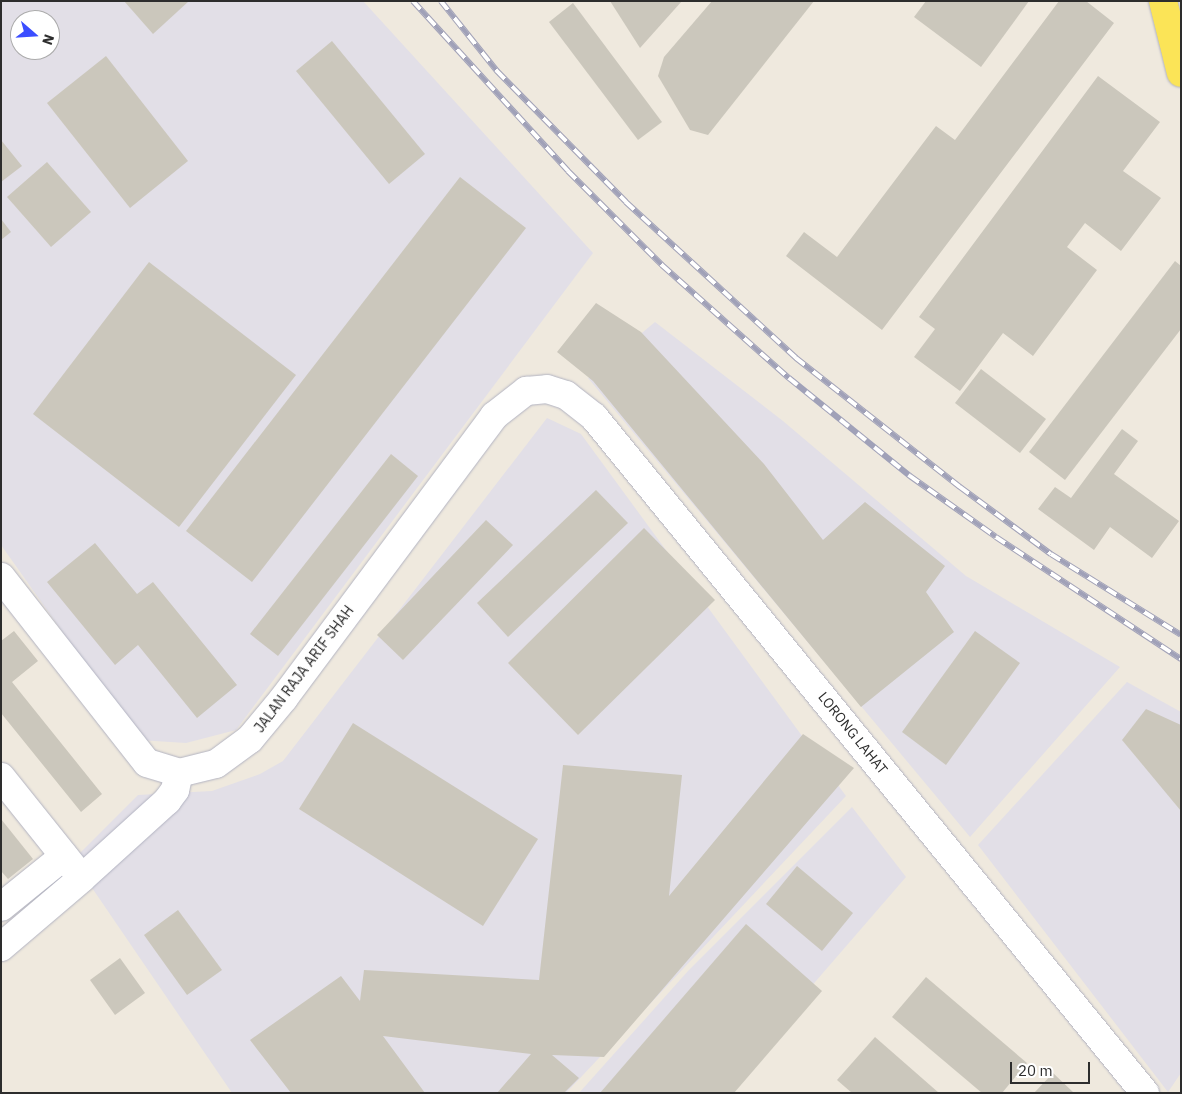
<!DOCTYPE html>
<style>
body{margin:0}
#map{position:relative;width:1182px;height:1094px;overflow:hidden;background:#efe9de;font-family:"IBM Plex Sans",sans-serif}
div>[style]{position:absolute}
.industrial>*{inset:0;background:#e2dfe7}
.building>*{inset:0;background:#cbc7bc}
.roads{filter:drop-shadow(0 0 1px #b2b3c1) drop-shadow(0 0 1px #b2b3c1)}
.minor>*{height:28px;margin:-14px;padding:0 14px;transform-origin:14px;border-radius:14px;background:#fff}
.major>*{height:28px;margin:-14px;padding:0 14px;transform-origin:14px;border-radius:14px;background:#fbe457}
.rail>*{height:5.5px;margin-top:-2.75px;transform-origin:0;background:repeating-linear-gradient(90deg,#fff 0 11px,#a0a1b8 0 22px);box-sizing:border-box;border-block:1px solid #a0a1b8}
span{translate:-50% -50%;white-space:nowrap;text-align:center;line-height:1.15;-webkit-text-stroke:4.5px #fff;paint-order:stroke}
.street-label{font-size:14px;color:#2d2d2d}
.frame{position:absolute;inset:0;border:2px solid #2d2d2d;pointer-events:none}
.north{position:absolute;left:10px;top:10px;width:50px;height:50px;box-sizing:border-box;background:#fff;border:1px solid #ababab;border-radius:50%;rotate:109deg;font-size:14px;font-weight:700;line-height:20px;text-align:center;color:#2d2d2d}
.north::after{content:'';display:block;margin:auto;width:18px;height:22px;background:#3b4eff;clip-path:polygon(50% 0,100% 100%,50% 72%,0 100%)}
.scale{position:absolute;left:1010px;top:1062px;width:80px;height:22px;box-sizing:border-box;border:2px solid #2d2d2d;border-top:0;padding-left:6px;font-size:15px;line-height:18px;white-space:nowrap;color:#2d2d2d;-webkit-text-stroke:4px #fff;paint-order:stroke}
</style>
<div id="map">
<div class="industrial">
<div style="clip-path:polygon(evenodd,1px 1px,363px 1px,593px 253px,236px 730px,186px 743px,139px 740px,1px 545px,1px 1px,20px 20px,50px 20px,50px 50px,20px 50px,20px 20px)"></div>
<div style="clip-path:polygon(655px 322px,783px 421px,966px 576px,1120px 667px,970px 837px,588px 378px)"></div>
<div style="clip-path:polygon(547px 418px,581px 434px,846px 796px,566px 1093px,232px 1093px,73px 860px,138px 795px,212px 791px,260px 774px,283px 761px)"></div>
<div style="clip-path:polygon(1127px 682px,1181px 712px,1181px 1073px,1168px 1092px,978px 845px)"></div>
<div style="clip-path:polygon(852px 807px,906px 877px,719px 1093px,579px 1093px,688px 971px)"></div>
</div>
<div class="building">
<div style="clip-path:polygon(124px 1px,189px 1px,153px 34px)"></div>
<div style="clip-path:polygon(610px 1px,682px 1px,640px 48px)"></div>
<div style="clip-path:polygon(712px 1px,814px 1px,708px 135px,690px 130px,658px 76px,664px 57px)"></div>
<div style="clip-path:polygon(926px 1px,1029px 1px,981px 67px,914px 17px)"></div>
<div style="clip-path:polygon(1059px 1px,1086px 1px,1114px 23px,882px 330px,786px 256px,804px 232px,837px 257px,936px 126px,955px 140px)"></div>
<div style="clip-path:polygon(573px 3px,662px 122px,638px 140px,549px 22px)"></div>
<div style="clip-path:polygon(332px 41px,425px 154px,389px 184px,296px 71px)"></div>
<div style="clip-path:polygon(106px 56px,188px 161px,130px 208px,47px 103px)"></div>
<div style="clip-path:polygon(1098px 76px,1160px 122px,1123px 171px,1161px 198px,1121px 251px,1085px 223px,1067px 247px,1097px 270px,1033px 356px,1003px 333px,960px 391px,914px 357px,935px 329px,919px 317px)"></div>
<div style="clip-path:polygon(1px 140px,22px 166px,1px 182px)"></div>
<div style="clip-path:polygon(47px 162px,91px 212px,51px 247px,7px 197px)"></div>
<div style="clip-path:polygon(460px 177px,526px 228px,252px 582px,186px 531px)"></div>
<div style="clip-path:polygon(1px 219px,11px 232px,1px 240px)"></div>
<div style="clip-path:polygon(1175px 261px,1181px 266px,1181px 329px,1065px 480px,1029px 452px)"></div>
<div style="clip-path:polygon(149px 262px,296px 375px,179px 527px,33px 414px)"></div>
<div style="clip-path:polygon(596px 303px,641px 332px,764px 464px,823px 540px,865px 502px,945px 566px,926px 592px,954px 632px,861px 707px,593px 381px,557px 352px)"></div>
<div style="clip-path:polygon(981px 369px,1046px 419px,1020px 453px,955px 403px)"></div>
<div style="clip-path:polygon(1122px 429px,1138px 441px,1114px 474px,1179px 521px,1152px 558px,1110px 527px,1094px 550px,1038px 509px,1055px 487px,1071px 498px)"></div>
<div style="clip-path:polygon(391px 454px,418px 476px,278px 656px,250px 634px)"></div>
<div style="clip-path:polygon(596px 490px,628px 523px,508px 637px,477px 603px)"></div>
<div style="clip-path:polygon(486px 520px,513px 545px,403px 660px,377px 635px)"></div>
<div style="clip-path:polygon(644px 528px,715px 600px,578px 735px,508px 663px)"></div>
<div style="clip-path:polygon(95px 543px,137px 594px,153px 582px,237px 685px,197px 718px,138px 645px,115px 665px,47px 582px)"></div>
<div style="clip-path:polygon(14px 631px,38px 661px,12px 682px,102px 794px,81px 812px,1px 713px,1px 641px)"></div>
<div style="clip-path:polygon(975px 631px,1020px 663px,946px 765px,902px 732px)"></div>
<div style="clip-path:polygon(1146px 709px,1181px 725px,1181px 811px,1122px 740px)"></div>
<div style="clip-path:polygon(353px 723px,538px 839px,483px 926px,299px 809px)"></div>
<div style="clip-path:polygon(803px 734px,854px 768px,604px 1057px,552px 1055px,579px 1078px,564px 1093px,497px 1093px,531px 1054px,383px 1036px,425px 1093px,291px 1093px,250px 1040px,341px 976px,360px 1001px,364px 970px,539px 980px,563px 765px,682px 775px,669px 896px)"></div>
<div style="clip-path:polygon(1px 819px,33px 859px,8px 879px,1px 871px)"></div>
<div style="clip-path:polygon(797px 866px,853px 913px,822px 951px,766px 904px)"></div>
<div style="clip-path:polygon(178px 910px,222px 970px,187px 995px,144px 935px)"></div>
<div style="clip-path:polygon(746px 924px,822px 991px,734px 1093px,600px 1093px)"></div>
<div style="clip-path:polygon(120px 958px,145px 993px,115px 1015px,90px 980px)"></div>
<div style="clip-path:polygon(926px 977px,1027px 1063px,1002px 1093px,982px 1093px,892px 1017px)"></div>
<div style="clip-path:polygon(875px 1037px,939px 1093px,852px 1093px,837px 1080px)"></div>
<div style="clip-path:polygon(1053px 1073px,1074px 1093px,1034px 1093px)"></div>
</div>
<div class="roads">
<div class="minor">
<div style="left:1px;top:577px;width:236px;rotate:51.9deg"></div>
<div style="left:147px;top:763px;width:34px;rotate:17deg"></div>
<div style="left:179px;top:773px;width:38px;rotate:-14deg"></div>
<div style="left:216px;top:764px;width:42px;rotate:-36.3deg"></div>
<div style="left:250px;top:739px;width:53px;rotate:-50.3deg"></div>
<div style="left:284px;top:698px;width:352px;rotate:-53.3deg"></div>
<div style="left:494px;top:416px;width:41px;rotate:-38deg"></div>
<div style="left:526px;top:391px;width:21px;rotate:-5deg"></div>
<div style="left:547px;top:389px;width:20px;rotate:18deg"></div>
<div style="left:566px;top:395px;width:36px;rotate:38deg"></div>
<div style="left:594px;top:417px;width:872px;rotate:50.82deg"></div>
<div style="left:1px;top:777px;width:129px;rotate:51.3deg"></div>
<div style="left:1px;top:907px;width:81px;rotate:-39deg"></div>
<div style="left:1px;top:947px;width:106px;rotate:-40.4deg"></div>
<div style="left:82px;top:878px;width:115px;rotate:-42.2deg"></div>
<div style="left:167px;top:801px;width:14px;rotate:-54deg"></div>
<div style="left:175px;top:790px;width:17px;rotate:-77deg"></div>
</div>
<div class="major">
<div style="left:1163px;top:1px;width:74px;rotate:76deg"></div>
</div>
</div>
<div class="rail">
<div style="left:413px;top:1px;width:230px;rotate:47.6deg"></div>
<div style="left:568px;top:171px;width:133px;rotate:45deg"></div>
<div style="left:662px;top:265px;width:170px;rotate:41.7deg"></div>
<div style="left:789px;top:378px;width:156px;rotate:39deg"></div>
<div style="left:910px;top:476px;width:105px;rotate:35.3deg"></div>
<div style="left:996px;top:537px;width:222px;rotate:33.4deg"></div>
<div style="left:441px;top:1px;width:90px;rotate:51.3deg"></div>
<div style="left:497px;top:71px;width:184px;rotate:45.4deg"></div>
<div style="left:626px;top:202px;width:231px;rotate:42.5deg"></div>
<div style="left:796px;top:358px;width:209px;rotate:38.2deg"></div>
<div style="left:960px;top:487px;width:113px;rotate:36.4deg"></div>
<div style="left:1051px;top:554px;width:153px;rotate:31.9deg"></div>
</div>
<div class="street-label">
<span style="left:304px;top:669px;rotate:-53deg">JALAN RAJA ARIF SHAH</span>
<span style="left:853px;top:733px;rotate:51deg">LORONG LAHAT</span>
</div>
<div class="frame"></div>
<div class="north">N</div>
<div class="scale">20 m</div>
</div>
